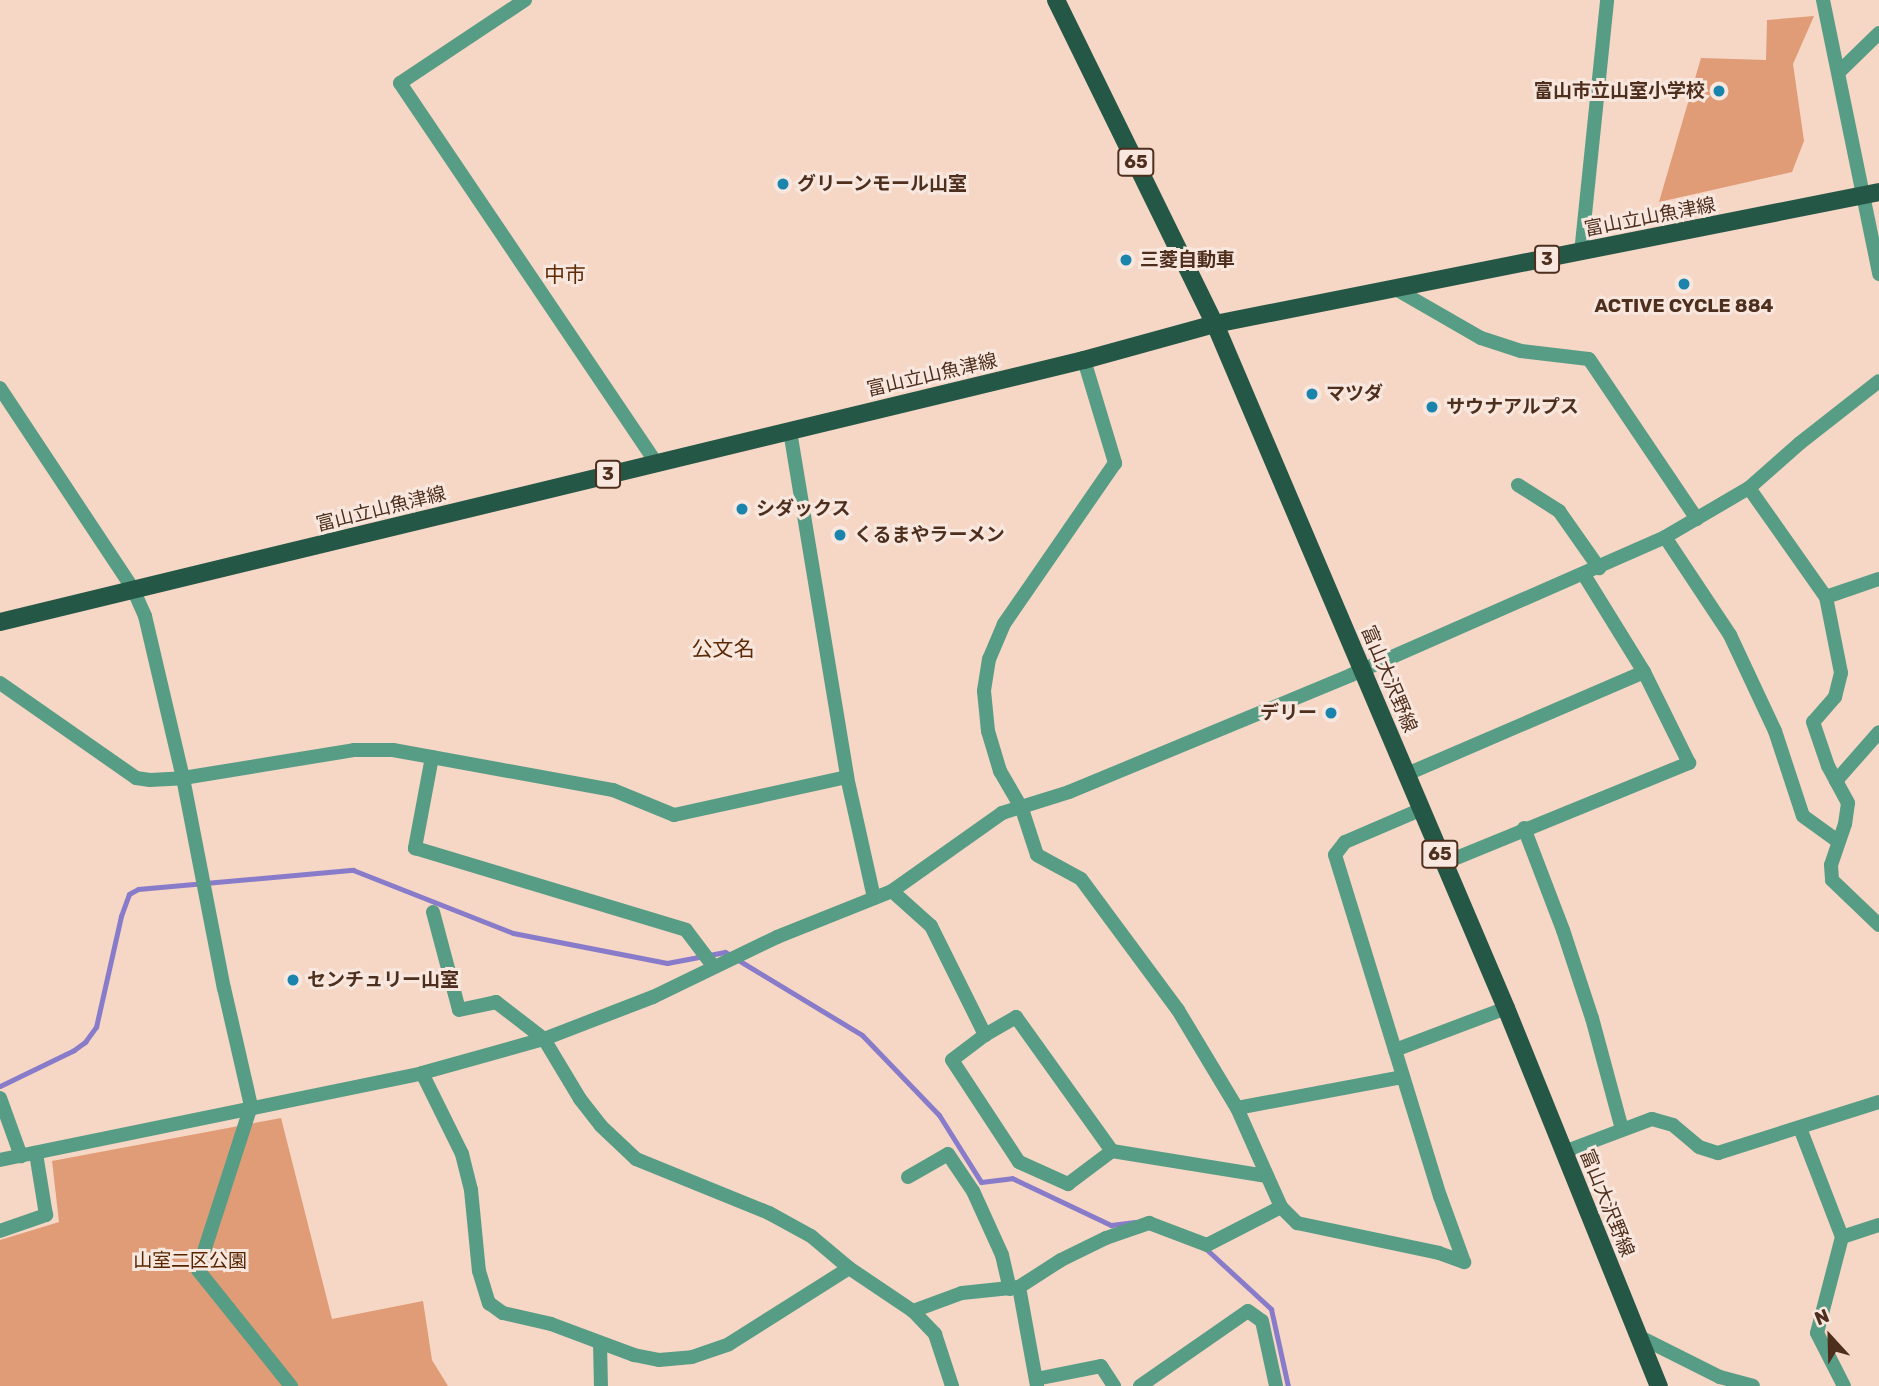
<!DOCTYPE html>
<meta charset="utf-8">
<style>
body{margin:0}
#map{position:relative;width:1879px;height:1386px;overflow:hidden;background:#f6d6c4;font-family:Rubik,"Noto Sans JP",sans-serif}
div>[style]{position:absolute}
.green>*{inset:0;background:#df9c77}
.stream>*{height:5px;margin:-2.5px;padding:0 2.5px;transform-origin:2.5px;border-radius:2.5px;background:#887bca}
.minor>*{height:14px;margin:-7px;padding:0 7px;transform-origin:7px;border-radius:7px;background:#579d85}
.primary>*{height:18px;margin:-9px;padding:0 9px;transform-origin:9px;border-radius:9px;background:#255747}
.dots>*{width:19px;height:19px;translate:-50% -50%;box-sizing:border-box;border:4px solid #f7e7de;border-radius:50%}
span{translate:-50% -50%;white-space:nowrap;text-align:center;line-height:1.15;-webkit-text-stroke:6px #f7e7de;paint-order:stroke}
.shield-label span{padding:2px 5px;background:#f7e7de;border:2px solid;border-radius:5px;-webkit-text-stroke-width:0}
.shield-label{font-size:18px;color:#4e2e1c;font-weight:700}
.poi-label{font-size:19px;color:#4e2e1c;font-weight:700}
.right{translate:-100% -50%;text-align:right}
.left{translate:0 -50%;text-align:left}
.street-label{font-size:19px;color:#4e2e1c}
.park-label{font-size:19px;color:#572400}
.neighbourhood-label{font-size:21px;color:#5e2b06}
.north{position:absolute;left:1795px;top:1302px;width:70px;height:70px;-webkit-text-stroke:5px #f7e7de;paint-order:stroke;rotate:338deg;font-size:19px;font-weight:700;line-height:28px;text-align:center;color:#4e2e1c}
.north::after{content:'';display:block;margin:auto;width:24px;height:32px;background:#4e2e1c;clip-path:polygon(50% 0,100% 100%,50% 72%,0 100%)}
</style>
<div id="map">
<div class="green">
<div style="clip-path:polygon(1814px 16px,1793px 64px,1804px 141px,1792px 172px,1659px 202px,1701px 58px,1766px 60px,1767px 20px)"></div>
<div style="clip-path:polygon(281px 1118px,332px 1319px,423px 1301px,432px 1360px,448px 1386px,0 1386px,0 1240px,59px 1222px,52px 1161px)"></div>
</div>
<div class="stream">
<div style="left:0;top:1086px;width:82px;rotate:-25.9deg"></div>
<div style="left:74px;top:1050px;width:14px;rotate:-36deg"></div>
<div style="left:85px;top:1042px;width:19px;rotate:-54deg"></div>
<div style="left:96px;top:1027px;width:114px;rotate:-77.3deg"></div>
<div style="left:121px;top:916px;width:23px;rotate:-70deg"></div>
<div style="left:129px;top:894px;width:10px;rotate:-29deg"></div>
<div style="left:138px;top:889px;width:216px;rotate:-5.1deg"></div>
<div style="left:353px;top:870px;width:172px;rotate:21.5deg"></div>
<div style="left:513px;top:933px;width:157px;rotate:11deg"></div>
<div style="left:667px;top:963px;width:59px;rotate:-10.7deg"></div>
<div style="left:725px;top:952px;width:160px;rotate:31.2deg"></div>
<div style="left:862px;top:1035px;width:111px;rotate:46.1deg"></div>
<div style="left:939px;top:1115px;width:79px;rotate:57.9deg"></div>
<div style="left:981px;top:1182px;width:31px;rotate:-7deg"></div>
<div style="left:1012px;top:1178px;width:110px;rotate:25.4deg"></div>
<div style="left:1111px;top:1225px;width:24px;rotate:-7deg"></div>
<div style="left:1205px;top:1248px;width:90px;rotate:42.7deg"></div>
<div style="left:1271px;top:1309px;width:79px;rotate:77.6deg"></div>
</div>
<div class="minor">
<div style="left:525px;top:0;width:150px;rotate:146.4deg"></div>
<div style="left:400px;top:83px;width:457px;rotate:56deg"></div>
<div style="left:1823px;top:0;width:280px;rotate:78.4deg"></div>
<div style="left:1839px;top:72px;width:56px;rotate:-44.3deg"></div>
<div style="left:1581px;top:253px;width:254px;rotate:-84.1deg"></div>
<div style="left:1394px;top:288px;width:100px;rotate:29.9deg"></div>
<div style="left:1481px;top:338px;width:42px;rotate:18deg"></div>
<div style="left:1521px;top:351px;width:68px;rotate:6.7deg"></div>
<div style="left:1589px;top:359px;width:193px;rotate:56deg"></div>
<div style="left:1084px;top:360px;width:108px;rotate:73.2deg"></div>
<div style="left:1115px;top:463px;width:196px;rotate:124.6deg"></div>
<div style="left:1004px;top:624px;width:38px;rotate:113deg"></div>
<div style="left:989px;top:659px;width:32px;rotate:99deg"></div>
<div style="left:984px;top:691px;width:40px;rotate:84.3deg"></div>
<div style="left:988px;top:731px;width:42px;rotate:73.3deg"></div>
<div style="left:1000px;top:771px;width:44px;rotate:59.9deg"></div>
<div style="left:1022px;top:809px;width:48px;rotate:71.9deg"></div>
<div style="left:1037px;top:855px;width:50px;rotate:28.6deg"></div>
<div style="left:1081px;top:879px;width:163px;rotate:53.5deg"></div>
<div style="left:1178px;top:1010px;width:114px;rotate:59deg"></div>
<div style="left:1237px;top:1108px;width:108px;rotate:66deg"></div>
<div style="left:1281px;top:1207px;width:23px;rotate:45deg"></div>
<div style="left:1297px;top:1223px;width:145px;rotate:11.9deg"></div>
<div style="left:1439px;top:1253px;width:27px;rotate:20deg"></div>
<div style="left:0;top:388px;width:241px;rotate:56.5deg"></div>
<div style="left:133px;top:589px;width:30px;rotate:66deg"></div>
<div style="left:145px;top:616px;width:166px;rotate:76.8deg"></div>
<div style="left:183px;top:778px;width:214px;rotate:79deg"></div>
<div style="left:224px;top:988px;width:121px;rotate:77.1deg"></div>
<div style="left:251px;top:1106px;width:172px;rotate:107.9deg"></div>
<div style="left:198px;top:1270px;width:149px;rotate:51.3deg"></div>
<div style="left:790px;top:431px;width:351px;rotate:80.6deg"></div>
<div style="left:847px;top:777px;width:124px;rotate:77.4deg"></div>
<div style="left:1518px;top:485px;width:49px;rotate:32.4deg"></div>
<div style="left:1559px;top:511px;width:70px;rotate:54.9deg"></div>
<div style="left:1749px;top:488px;width:133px;rotate:54.8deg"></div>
<div style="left:1826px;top:597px;width:77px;rotate:78.8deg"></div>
<div style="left:1841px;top:673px;width:25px;rotate:104deg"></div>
<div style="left:1835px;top:697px;width:33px;rotate:131deg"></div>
<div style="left:1813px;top:722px;width:46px;rotate:71.2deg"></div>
<div style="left:1828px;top:766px;width:42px;rotate:61.6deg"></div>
<div style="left:1848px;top:803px;width:21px;rotate:98deg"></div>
<div style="left:1845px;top:824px;width:43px;rotate:108.9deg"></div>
<div style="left:1831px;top:865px;width:15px;rotate:86deg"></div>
<div style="left:1832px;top:880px;width:65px;rotate:43.8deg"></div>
<div style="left:1665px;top:537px;width:118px;rotate:56.4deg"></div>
<div style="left:1730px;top:635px;width:106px;rotate:64.9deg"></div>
<div style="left:1775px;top:731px;width:89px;rotate:71.8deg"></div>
<div style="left:1803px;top:816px;width:44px;rotate:35.8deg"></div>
<div style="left:1826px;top:597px;width:56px;rotate:-18.8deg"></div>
<div style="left:0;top:683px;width:166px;rotate:34.9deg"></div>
<div style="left:136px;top:778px;width:14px;rotate:8deg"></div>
<div style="left:150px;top:780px;width:33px;rotate:-3deg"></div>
<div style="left:183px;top:778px;width:173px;rotate:-9.3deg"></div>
<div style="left:354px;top:750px;width:39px"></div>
<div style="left:393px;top:750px;width:224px;rotate:10.3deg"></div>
<div style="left:613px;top:790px;width:66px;rotate:22.3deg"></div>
<div style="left:674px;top:815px;width:177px;rotate:-12.4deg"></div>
<div style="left:432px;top:757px;width:93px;rotate:100.6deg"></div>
<div style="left:415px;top:848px;width:283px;rotate:16.8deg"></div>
<div style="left:686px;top:930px;width:46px;rotate:52.9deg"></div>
<div style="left:1407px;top:774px;width:258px;rotate:-23.3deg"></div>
<div style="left:1836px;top:781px;width:65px;rotate:-48.7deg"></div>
<div style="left:1422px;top:809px;width:84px;rotate:156.8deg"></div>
<div style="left:1345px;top:842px;width:16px;rotate:128deg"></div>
<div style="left:1335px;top:855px;width:357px;rotate:72.9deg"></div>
<div style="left:1440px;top:1196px;width:70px;rotate:70deg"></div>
<div style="left:1524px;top:828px;width:109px;rotate:69.1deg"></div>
<div style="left:1563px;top:930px;width:93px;rotate:71.8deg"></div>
<div style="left:1592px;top:1018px;width:115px;rotate:74.9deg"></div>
<div style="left:1444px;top:863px;width:265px;rotate:-22.2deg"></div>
<div style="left:1689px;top:763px;width:102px;rotate:-116.3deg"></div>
<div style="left:1644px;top:672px;width:114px;rotate:-121.7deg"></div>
<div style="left:892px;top:891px;width:52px;rotate:41.9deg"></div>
<div style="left:931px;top:926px;width:122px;rotate:63.6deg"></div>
<div style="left:985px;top:1035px;width:41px;rotate:142.9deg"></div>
<div style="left:952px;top:1060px;width:122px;rotate:56.7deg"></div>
<div style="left:1019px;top:1162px;width:54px;rotate:24.2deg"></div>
<div style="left:1068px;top:1184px;width:55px;rotate:-36.9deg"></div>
<div style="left:1112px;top:1151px;width:157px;rotate:9.2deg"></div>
<div style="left:433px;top:912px;width:101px;rotate:75.1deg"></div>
<div style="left:459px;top:1010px;width:38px;rotate:-12deg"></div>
<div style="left:496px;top:1002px;width:61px;rotate:37.6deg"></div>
<div style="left:544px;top:1039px;width:70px;rotate:59deg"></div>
<div style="left:580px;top:1099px;width:34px;rotate:52deg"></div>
<div style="left:601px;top:1126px;width:48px;rotate:43.3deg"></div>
<div style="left:636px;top:1159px;width:144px;rotate:22.1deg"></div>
<div style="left:769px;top:1213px;width:48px;rotate:28.7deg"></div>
<div style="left:811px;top:1236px;width:50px;rotate:40.1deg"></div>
<div style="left:849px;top:1268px;width:77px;rotate:33.9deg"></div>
<div style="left:913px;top:1311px;width:32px;rotate:46deg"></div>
<div style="left:935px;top:1334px;width:55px;rotate:71.9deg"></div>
<div style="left:985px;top:1035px;width:36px;rotate:-30deg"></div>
<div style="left:1016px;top:1017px;width:165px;rotate:54.4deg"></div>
<div style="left:1395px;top:1050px;width:119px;rotate:-20.7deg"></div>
<div style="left:422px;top:1073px;width:90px;rotate:63.7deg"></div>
<div style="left:462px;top:1154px;width:37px;rotate:76deg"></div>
<div style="left:471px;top:1190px;width:81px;rotate:84.4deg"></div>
<div style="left:479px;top:1271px;width:34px;rotate:73deg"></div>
<div style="left:489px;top:1303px;width:17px;rotate:36deg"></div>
<div style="left:503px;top:1313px;width:49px;rotate:12.9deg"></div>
<div style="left:551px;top:1324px;width:89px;rotate:20.5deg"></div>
<div style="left:634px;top:1355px;width:25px;rotate:11deg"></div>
<div style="left:659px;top:1360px;width:33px;rotate:-5deg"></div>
<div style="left:692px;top:1357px;width:39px;rotate:-19deg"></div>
<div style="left:729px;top:1344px;width:142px;rotate:-32.3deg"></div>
<div style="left:0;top:1098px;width:62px;rotate:70.1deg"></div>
<div style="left:1237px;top:1108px;width:169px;rotate:-10.6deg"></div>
<div style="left:1800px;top:1128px;width:117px;rotate:68.9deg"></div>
<div style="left:1842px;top:1237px;width:99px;rotate:104.6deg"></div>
<div style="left:1817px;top:1333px;width:59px;rotate:63deg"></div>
<div style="left:1564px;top:1152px;width:94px;rotate:-20.6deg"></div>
<div style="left:1652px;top:1119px;width:22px;rotate:16deg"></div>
<div style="left:1673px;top:1125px;width:34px;rotate:40deg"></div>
<div style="left:1699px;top:1147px;width:20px;rotate:18deg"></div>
<div style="left:1718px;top:1153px;width:169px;rotate:-17.6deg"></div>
<div style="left:0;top:1160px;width:431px;rotate:-11.6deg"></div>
<div style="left:422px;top:1073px;width:127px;rotate:-15.6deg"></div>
<div style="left:544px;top:1039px;width:117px;rotate:-21.1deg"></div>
<div style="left:653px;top:997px;width:138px;rotate:-25.8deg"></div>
<div style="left:777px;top:937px;width:124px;rotate:-21.8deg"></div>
<div style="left:892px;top:891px;width:135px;rotate:-35.3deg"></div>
<div style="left:1002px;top:813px;width:70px;rotate:-17.4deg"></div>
<div style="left:1069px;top:792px;width:305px;rotate:-22.5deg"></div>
<div style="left:1351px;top:675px;width:343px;rotate:-23.7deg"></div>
<div style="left:1665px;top:537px;width:97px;rotate:-30.3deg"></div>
<div style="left:1749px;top:488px;width:68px;rotate:-41.4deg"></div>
<div style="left:1800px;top:443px;width:100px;rotate:-38.1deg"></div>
<div style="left:908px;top:1177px;width:46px;rotate:-29.9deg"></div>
<div style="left:948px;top:1154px;width:45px;rotate:56deg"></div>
<div style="left:973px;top:1191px;width:70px;rotate:65.6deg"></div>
<div style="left:1002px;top:1255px;width:35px;rotate:77deg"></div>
<div style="left:0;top:1231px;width:49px;rotate:-19.2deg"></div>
<div style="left:46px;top:1215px;width:63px;rotate:-99.2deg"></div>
<div style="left:1842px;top:1237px;width:39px;rotate:-18deg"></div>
<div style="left:1019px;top:1287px;width:101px;rotate:79.7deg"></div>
<div style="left:913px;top:1311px;width:52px;rotate:-20.2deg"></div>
<div style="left:962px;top:1293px;width:57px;rotate:-6deg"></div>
<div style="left:1019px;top:1287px;width:50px;rotate:-32.7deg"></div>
<div style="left:1061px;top:1260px;width:50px;rotate:-26.1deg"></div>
<div style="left:1106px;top:1238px;width:46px;rotate:-19.2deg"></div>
<div style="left:1149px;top:1223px;width:62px;rotate:20.8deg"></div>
<div style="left:1207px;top:1245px;width:83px;rotate:-27.2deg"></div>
<div style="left:1638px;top:1336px;width:92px;rotate:26.6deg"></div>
<div style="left:1720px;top:1377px;width:34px;rotate:15deg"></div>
<div style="left:600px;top:1343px;width:43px;rotate:88.7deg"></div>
<div style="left:1036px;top:1379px;width:66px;rotate:-11.3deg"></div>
<div style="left:1101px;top:1366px;width:24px;rotate:57deg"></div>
<div style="left:1140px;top:1386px;width:131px;rotate:-34.8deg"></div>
<div style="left:1248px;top:1311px;width:17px;rotate:36deg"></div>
<div style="left:1262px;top:1321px;width:66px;rotate:77.8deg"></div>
</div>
<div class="primary">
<div style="left:1056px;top:0;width:361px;rotate:63.9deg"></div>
<div style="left:1215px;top:324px;width:743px;rotate:66.95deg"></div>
<div style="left:1506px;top:1008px;width:408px;rotate:68deg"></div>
<div style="left:0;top:622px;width:1115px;rotate:-13.59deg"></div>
<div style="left:1084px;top:360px;width:136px;rotate:-15.4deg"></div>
<div style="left:1215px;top:324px;width:677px;rotate:-11.24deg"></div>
</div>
<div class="dots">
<div style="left:1719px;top:91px;background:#1a84ad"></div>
<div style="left:783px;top:184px;background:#1a84ad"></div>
<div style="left:1126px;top:260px;background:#1a84ad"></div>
<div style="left:1684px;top:284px;background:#1a84ad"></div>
<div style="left:1312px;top:394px;background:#1a84ad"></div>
<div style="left:1432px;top:407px;background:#1a84ad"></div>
<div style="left:742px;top:509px;background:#1a84ad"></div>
<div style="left:840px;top:535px;background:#1a84ad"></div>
<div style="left:1331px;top:713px;background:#1a84ad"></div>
<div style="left:293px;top:980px;background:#1a84ad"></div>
</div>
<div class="shield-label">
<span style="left:1136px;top:162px">65</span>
<span style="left:1547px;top:259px">3</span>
<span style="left:608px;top:474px">3</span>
<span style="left:1440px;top:854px">65</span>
</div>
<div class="poi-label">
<span class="right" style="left:1705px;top:91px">富山市立山室小学校</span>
<span class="left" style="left:797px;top:184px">グリーンモール山室</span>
<span class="left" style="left:1140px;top:260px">三菱自動車</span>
<span style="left:1684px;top:306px">ACTIVE CYCLE 884</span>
<span class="left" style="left:1326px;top:394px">マツダ</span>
<span class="left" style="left:1446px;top:407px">サウナアルプス</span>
<span class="left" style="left:756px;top:509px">シダックス</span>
<span class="left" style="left:854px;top:535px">くるまやラーメン</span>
<span class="right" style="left:1317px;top:713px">デリー</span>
<span class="left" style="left:307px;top:980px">センチュリー山室</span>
</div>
<div class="street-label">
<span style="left:1650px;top:217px;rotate:-11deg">富山立山魚津線</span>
<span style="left:932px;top:375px;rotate:-13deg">富山立山魚津線</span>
<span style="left:381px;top:509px;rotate:-14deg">富山立山魚津線</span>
<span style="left:1389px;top:679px;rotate:67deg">富山大沢野線</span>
<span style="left:1607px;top:1203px;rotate:68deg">富山大沢野線</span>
</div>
<div class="park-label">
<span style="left:190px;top:1261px">山室二区公園</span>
</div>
<div class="neighbourhood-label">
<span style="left:565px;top:275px">中市</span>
<span style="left:723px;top:649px">公文名</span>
</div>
<div class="north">N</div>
</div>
